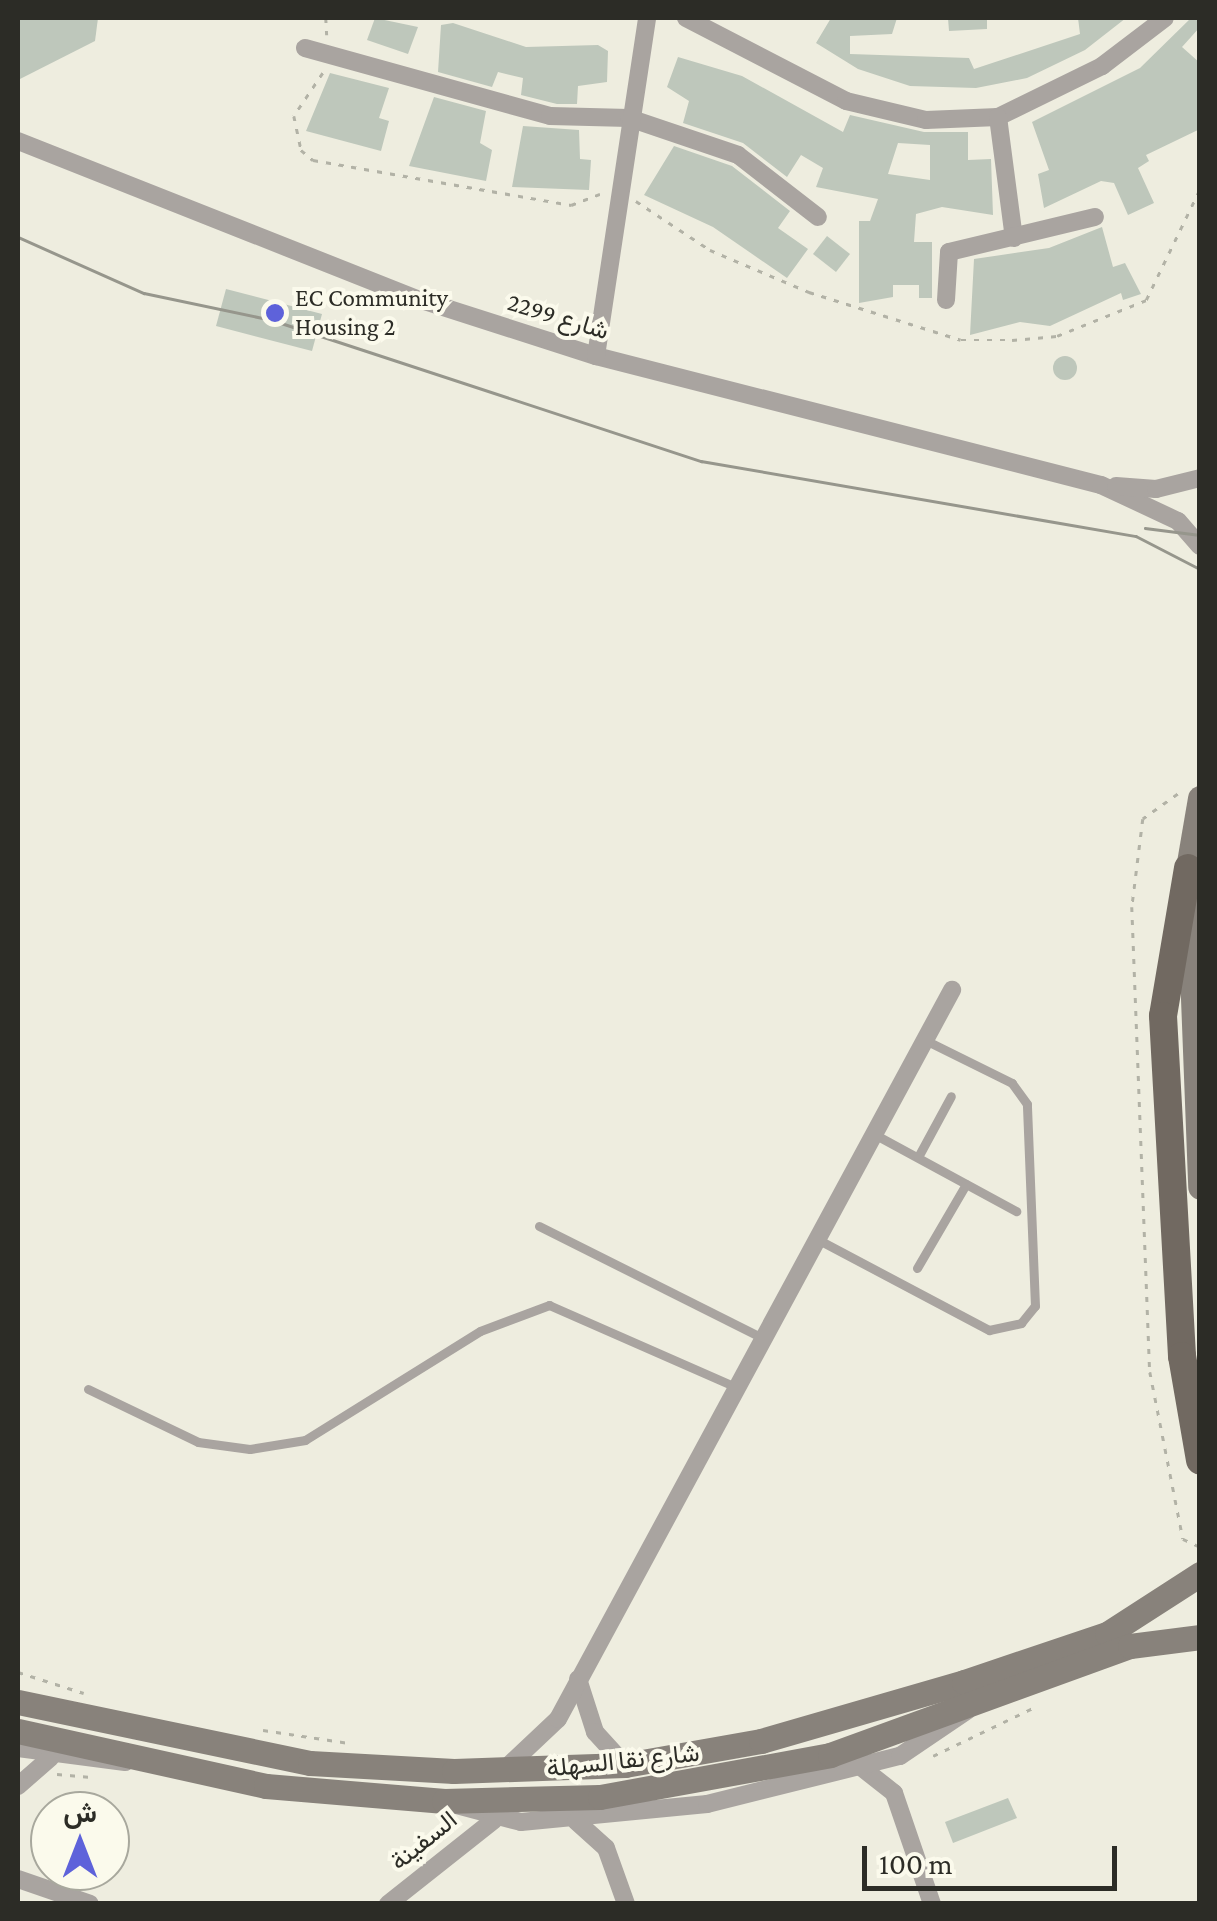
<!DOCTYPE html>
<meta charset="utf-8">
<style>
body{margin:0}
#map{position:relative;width:1217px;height:1921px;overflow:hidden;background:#eeeddf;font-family:"Crimson Pro",Vazirmatn,serif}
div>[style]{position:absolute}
.building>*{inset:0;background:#bec7bb}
.round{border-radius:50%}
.path>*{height:2.5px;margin-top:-1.25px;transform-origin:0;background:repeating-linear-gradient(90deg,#b2b2a6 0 5px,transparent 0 13px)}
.lane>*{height:9px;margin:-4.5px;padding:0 4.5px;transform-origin:4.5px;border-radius:4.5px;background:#a9a4a0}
.street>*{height:18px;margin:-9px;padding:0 9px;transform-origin:9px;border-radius:9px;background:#a9a4a0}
.secondary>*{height:25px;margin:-12.5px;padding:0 12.5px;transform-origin:12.5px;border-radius:12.5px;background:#88827b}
.primary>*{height:28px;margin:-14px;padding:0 14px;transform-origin:14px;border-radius:14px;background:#716961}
.tram>*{height:2.5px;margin:-1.25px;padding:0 1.25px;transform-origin:1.25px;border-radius:1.25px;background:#96968c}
.dots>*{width:28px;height:28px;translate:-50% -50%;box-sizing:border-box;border:5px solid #fbfaec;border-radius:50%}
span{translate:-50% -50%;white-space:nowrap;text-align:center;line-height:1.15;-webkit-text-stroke:8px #fbfaec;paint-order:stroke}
.poi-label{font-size:25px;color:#2c2c26}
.left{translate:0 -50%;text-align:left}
.street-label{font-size:25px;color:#2c2c26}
.frame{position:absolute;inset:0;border:20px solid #2c2c26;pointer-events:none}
.north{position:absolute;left:30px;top:1791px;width:100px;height:100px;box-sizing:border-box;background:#fbfaec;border:2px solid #a8a89d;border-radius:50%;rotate:0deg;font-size:28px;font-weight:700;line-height:40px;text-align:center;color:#2c2c26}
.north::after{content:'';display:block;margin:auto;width:35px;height:45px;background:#5e62da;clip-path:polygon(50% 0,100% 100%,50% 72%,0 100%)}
.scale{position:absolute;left:862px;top:1846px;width:255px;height:45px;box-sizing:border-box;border:5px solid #2c2c26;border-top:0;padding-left:12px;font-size:30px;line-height:35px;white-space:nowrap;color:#2c2c26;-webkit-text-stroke:8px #fbfaec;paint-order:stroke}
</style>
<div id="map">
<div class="building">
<div style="clip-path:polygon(18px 18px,98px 18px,95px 41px,18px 80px)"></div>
<div style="clip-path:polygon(375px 18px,418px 27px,408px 54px,367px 40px)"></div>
<div style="clip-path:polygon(831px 18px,897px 18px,892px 34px,850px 36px,850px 54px,969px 58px,974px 69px,1080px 34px,1078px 18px,1126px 18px,1085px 50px,1027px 78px,976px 88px,910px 86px,858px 69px,816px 43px)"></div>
<div style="clip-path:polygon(948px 18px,987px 18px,987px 29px,949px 31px)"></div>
<div style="clip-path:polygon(1191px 18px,1200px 18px,1200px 27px,1182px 47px,1200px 63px,1200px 129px,1146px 155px,1149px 161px,1138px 168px,1154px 203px,1128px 215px,1114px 183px,1101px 181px,1044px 208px,1038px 174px,1049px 170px,1032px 122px,1140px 68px)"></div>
<div style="clip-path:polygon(453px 23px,526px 47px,598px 45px,608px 51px,607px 82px,578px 86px,577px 104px,557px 104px,521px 95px,523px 78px,498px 72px,492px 87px,438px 72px,441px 25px)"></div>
<div style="clip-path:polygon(evenodd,678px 57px,742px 76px,843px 132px,850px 115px,924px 132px,968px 132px,968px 160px,991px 159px,993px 215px,942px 207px,916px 214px,914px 242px,932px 242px,932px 298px,919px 298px,919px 285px,893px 285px,893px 297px,859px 303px,859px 221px,870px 221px,878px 199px,816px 187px,823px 168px,801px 155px,787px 177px,743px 143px,683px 123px,689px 101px,667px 87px,678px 57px,898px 143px,930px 145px,930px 180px,888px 174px,898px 143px)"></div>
<div style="clip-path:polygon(330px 73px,389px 88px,379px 118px,389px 121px,381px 151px,306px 131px)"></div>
<div style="clip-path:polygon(434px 97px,486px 111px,480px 143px,492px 150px,486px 181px,409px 166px)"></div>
<div style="clip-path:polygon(523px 126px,579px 130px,580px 159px,591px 160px,589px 190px,512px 187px)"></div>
<div style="clip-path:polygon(674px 146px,732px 166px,790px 211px,778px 228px,808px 249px,787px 278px,713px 227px,644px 195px)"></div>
<div style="clip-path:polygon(1102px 227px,1113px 267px,1125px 263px,1141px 294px,1123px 300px,1121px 293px,1050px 326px,1020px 322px,970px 335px,974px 259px,1049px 248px)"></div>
<div style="clip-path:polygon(827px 236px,850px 254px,836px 272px,813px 254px)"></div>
<div style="clip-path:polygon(226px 289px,322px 314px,312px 351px,216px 326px)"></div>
<div class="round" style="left:1053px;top:356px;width:24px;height:24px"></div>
<div style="clip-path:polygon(1008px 1798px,1017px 1818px,953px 1843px,945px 1822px)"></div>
</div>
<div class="path">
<div style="left:326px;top:18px;width:17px;rotate:87deg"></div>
<div style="left:323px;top:73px;width:52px;rotate:124deg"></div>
<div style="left:294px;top:116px;width:35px;rotate:78deg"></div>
<div style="left:301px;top:150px;width:16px;rotate:40deg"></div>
<div style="left:313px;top:160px;width:262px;rotate:9.9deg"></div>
<div style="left:571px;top:205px;width:31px;rotate:-21deg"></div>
<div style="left:636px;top:201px;width:89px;rotate:33.5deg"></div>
<div style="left:710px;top:250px;width:108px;rotate:23deg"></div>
<div style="left:809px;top:292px;width:159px;rotate:17.5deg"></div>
<div style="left:961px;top:340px;width:51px"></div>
<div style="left:1012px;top:340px;width:45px;rotate:-5.1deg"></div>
<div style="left:1057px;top:336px;width:96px;rotate:-22deg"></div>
<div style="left:1146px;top:300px;width:123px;rotate:-64.1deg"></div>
<div style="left:1178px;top:794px;width:43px;rotate:144.5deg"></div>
<div style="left:1143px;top:819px;width:89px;rotate:97.1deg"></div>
<div style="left:1132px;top:907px;width:465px;rotate:87.8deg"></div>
<div style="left:1150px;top:1372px;width:170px;rotate:78.8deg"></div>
<div style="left:1183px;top:1539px;width:19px;rotate:25deg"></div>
<div style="left:18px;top:1672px;width:69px;rotate:17.7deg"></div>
<div style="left:263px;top:1730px;width:87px;rotate:8.6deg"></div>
<div style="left:933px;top:1756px;width:115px;rotate:-25.7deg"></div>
<div style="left:57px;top:1774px;width:37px;rotate:5deg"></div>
</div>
<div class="lane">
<div style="left:874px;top:1134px;width:162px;rotate:28.5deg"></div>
<div style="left:918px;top:1157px;width:69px;rotate:-61.6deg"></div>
<div style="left:539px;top:1226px;width:250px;rotate:26.6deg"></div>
<div style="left:817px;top:1239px;width:195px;rotate:27.9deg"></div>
<div style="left:989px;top:1330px;width:33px;rotate:-12deg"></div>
<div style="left:1021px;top:1323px;width:22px;rotate:-51deg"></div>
<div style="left:1035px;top:1306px;width:202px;rotate:-92.3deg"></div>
<div style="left:1027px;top:1104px;width:26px;rotate:-126deg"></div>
<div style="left:1012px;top:1083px;width:97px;rotate:-153.7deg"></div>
<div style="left:917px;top:1268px;width:97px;rotate:-59.7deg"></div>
<div style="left:88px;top:1389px;width:122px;rotate:25.7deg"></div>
<div style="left:198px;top:1442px;width:52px;rotate:7.7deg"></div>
<div style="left:250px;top:1449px;width:56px;rotate:-9.3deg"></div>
<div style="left:305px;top:1440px;width:206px;rotate:-31.9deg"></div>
<div style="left:480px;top:1331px;width:74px;rotate:-20.6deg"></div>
<div style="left:549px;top:1305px;width:204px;rotate:23.7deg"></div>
</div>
<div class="street">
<div style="left:686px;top:18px;width:180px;rotate:27.4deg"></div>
<div style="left:846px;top:101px;width:82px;rotate:13.4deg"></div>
<div style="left:926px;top:120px;width:72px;rotate:-2.4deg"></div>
<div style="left:998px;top:117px;width:116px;rotate:-26.1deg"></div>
<div style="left:1102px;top:66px;width:79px;rotate:-37.3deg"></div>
<div style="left:305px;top:48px;width:254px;rotate:15.5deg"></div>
<div style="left:550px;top:116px;width:79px;rotate:1.5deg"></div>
<div style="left:629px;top:118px;width:115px;rotate:18.7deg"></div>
<div style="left:738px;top:155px;width:101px;rotate:37.8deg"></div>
<div style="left:998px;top:117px;width:122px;rotate:82.5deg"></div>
<div style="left:18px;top:141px;width:430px;rotate:21.6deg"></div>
<div style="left:418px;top:299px;width:187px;rotate:17.8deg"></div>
<div style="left:596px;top:356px;width:521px;rotate:14.33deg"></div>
<div style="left:1101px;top:485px;width:85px;rotate:25.1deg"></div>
<div style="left:1178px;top:521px;width:33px;rotate:49deg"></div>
<div style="left:946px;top:300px;width:48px;rotate:-86.4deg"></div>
<div style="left:949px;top:252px;width:150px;rotate:-13.5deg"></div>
<div style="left:596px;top:356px;width:342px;rotate:-81.4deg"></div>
<div style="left:1116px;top:486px;width:40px;rotate:4.3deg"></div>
<div style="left:1156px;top:489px;width:45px;rotate:-14deg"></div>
<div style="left:578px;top:1679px;width:56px;rotate:72.2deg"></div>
<div style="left:595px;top:1732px;width:45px;rotate:47.7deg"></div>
<div style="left:18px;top:1748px;width:108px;rotate:7.5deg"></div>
<div style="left:861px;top:1767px;width:42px;rotate:38.2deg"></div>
<div style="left:894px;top:1793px;width:117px;rotate:71.1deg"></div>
<div style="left:506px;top:1768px;width:71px;rotate:-43.3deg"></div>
<div style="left:558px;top:1719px;width:829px;rotate:-61.61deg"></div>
<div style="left:18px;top:1786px;width:43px;rotate:-41.2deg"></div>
<div style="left:449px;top:1803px;width:74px;rotate:14.8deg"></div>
<div style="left:521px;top:1822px;width:187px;rotate:-5.5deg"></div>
<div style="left:707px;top:1804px;width:199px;rotate:-14deg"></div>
<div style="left:900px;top:1756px;width:82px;rotate:-34.1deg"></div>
<div style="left:576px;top:1821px;width:40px;rotate:42deg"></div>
<div style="left:606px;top:1848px;width:59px;rotate:70.3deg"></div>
<div style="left:18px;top:1879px;width:76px;rotate:19.1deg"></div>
<div style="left:388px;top:1904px;width:135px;rotate:-38.4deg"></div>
</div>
<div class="secondary">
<div style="left:1200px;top:798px;width:71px;rotate:99.7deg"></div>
<div style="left:1188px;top:868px;width:319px;rotate:87.8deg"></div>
<div style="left:18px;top:1702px;width:298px;rotate:11.8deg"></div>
<div style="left:310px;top:1763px;width:144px;rotate:3.2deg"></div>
<div style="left:454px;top:1771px;width:171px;rotate:-2deg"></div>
<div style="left:625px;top:1765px;width:138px;rotate:-10deg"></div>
<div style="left:761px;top:1741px;width:211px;rotate:-16.2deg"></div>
<div style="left:964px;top:1682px;width:151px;rotate:-18.6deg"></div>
<div style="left:1107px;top:1634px;width:111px;rotate:-32.8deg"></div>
<div style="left:18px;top:1731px;width:254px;rotate:12.5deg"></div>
<div style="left:266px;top:1786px;width:179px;rotate:4.8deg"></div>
<div style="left:444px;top:1801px;width:156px;rotate:-1.5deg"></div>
<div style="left:600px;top:1797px;width:234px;rotate:-10.3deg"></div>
<div style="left:830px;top:1755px;width:319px;rotate:-20deg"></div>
<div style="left:1130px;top:1646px;width:71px;rotate:-7.3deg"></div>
</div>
<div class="primary">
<div style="left:1188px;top:868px;width:150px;rotate:99.6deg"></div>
<div style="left:1163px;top:1016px;width:341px;rotate:86.8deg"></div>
<div style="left:1182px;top:1356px;width:106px;rotate:80.2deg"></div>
</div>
<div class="tram">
<div style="left:18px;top:237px;width:138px;rotate:24deg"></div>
<div style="left:144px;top:293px;width:131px;rotate:11.9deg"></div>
<div style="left:272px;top:320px;width:452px;rotate:18.2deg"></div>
<div style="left:701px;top:461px;width:441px;rotate:9.8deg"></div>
<div style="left:1136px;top:536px;width:72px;rotate:27.3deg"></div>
<div style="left:1145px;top:528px;width:55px;rotate:7.3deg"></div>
</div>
<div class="dots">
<div style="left:275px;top:313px;background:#5e62da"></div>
</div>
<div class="poi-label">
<span class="left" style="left:295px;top:313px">EC Community<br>Housing 2</span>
</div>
<div class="street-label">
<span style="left:558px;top:317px;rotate:17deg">شارع 2299</span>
<span style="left:623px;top:1761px;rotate:-6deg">شارع نقا السهلة</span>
<span style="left:424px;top:1841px;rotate:-39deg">السفينة</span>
</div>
<div class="frame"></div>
<div class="north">ش</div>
<div class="scale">100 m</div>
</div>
